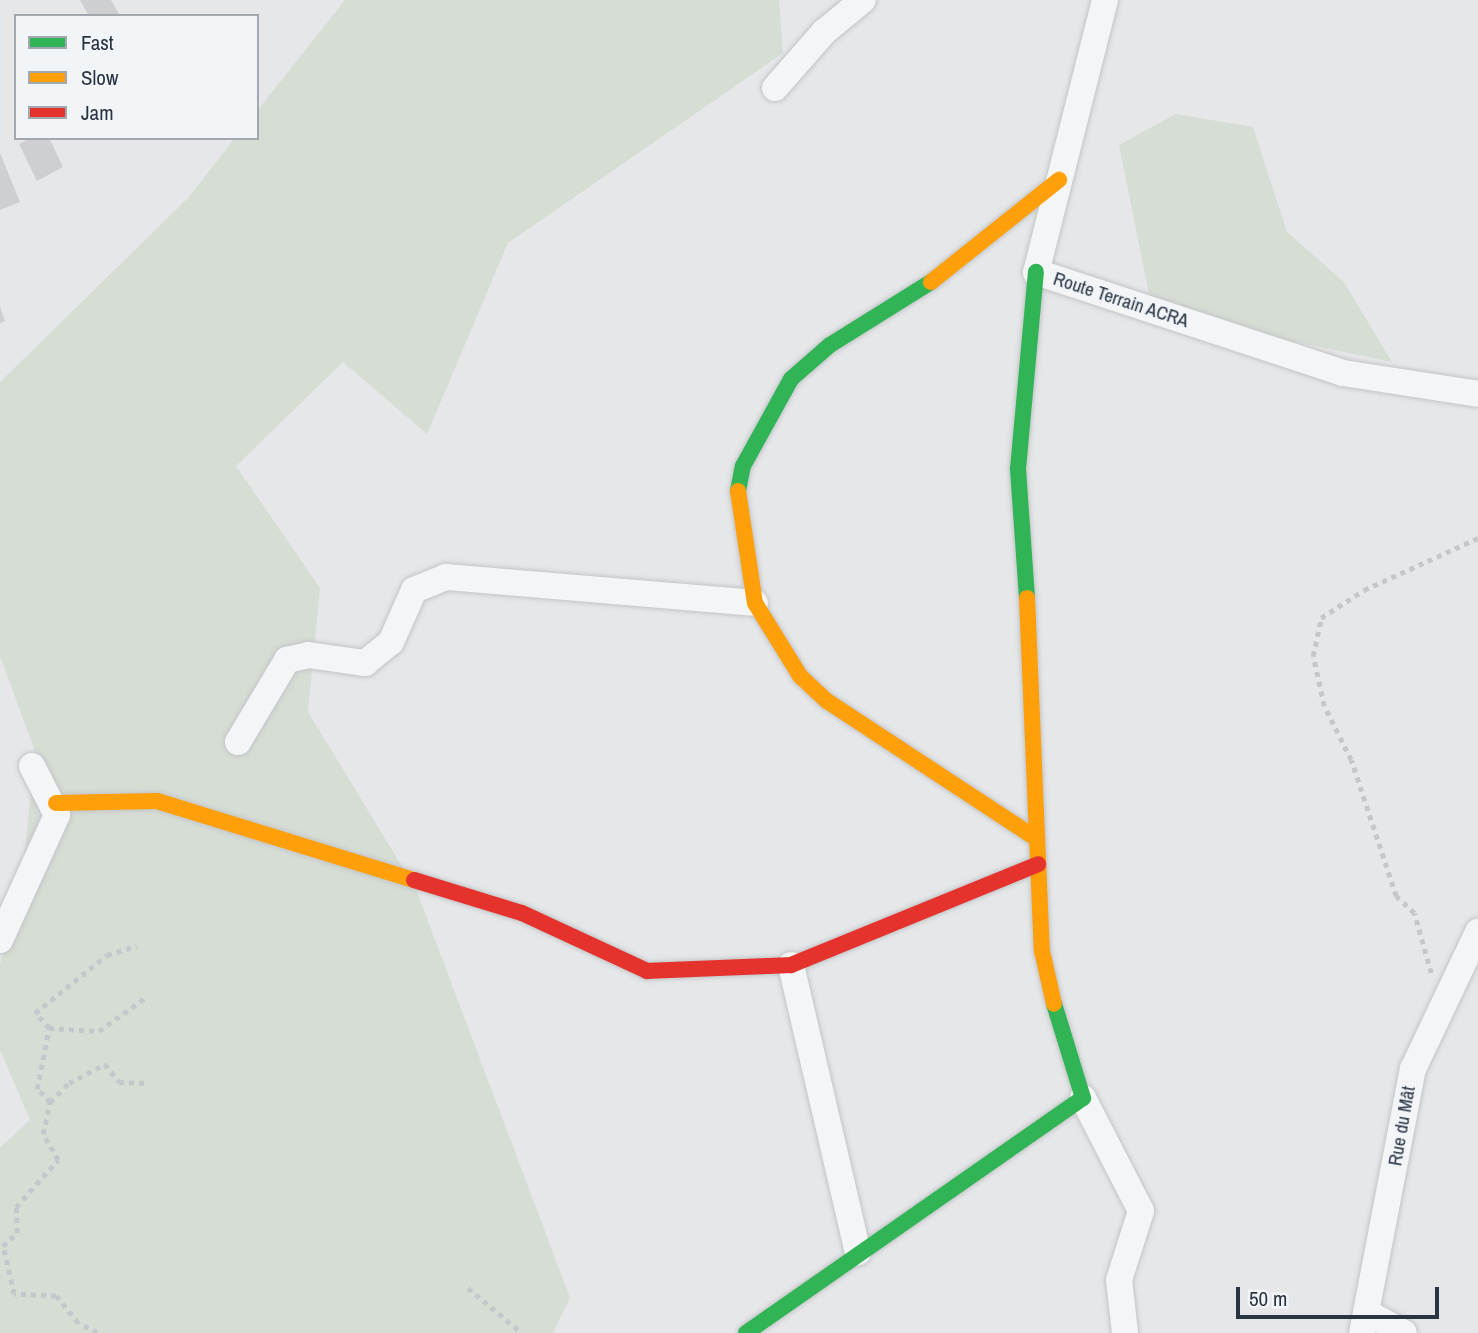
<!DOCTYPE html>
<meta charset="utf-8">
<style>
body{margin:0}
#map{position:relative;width:1478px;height:1333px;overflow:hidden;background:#e5e7e9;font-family:"Archivo Narrow",sans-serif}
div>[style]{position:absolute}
.green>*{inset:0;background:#d6ddd5}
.building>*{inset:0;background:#cdcfd1}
.path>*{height:4.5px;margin-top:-2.25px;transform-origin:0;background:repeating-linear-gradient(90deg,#c5c8cb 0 5px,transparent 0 10px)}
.roads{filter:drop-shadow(0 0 2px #c3c5c7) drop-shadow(0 0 2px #c3c5c7)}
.street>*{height:26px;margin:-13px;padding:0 13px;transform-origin:13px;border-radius:13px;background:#f3f5f6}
.fast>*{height:16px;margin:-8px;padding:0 8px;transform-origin:8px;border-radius:8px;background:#30b455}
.slow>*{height:16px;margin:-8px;padding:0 8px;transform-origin:8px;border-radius:8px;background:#ff9f0a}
.jam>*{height:16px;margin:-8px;padding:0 8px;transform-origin:8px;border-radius:8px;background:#e5322d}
span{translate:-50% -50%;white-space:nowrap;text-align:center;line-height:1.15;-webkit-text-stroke:5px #f2f5f8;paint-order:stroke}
.street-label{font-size:19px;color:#2a3543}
.legend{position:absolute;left:14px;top:14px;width:245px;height:126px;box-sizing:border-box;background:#f2f5f8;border:2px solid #a2a8b0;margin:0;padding:9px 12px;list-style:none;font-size:21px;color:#2a3543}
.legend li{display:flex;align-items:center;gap:14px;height:35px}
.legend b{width:35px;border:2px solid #a2a8b0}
.scale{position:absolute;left:1236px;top:1287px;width:203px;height:32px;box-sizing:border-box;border:4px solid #2a3543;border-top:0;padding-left:9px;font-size:21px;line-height:24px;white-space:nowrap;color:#2a3543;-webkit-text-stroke:5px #f2f5f8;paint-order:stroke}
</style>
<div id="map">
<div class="green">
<div style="clip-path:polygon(345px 0,779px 0,783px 53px,508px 243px,427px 434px,343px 362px,236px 466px,320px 588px,308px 712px,416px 889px,570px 1298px,553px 1333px,0 1333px,0 1148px,30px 1120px,0 1050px,0 964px,21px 888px,35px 751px,0 656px,0 382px,188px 198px,235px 138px,257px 138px,257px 111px)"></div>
<div style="clip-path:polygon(1176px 114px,1253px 127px,1287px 232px,1344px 282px,1392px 362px,1242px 331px,1150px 299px,1119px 145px)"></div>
</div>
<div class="building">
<div style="clip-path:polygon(80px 0,111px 0,120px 16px,89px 16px)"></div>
<div style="clip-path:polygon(31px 138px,49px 138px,63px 167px,37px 181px,19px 144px)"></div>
<div style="clip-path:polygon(0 153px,20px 202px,0 210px)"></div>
<div style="clip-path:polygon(0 306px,5px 321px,0 323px)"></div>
</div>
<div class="path">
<div style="left:1431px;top:973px;width:62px;rotate:-105.8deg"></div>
<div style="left:1414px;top:913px;width:25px;rotate:-137deg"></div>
<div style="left:1396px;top:896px;width:143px;rotate:-108.3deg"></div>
<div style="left:1351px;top:760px;width:60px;rotate:-116.6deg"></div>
<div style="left:1324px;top:706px;width:51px;rotate:-102.4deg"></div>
<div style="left:1313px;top:656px;width:39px;rotate:-78deg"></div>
<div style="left:1321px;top:618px;width:51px;rotate:-33.1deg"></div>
<div style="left:1364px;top:590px;width:125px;rotate:-24.5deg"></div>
<div style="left:49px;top:1028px;width:50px;rotate:3.4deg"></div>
<div style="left:99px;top:1031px;width:58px;rotate:-35.9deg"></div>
<div style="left:50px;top:1102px;width:27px;rotate:-45deg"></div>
<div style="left:69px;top:1083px;width:41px;rotate:-27.8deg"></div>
<div style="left:105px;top:1064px;width:23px;rotate:52deg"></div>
<div style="left:119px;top:1082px;width:27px;rotate:2deg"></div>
<div style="left:468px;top:1288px;width:70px;rotate:39.8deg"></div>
<div style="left:97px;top:1333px;width:21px;rotate:-152deg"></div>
<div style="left:78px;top:1323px;width:35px;rotate:-129deg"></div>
<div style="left:56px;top:1296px;width:42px;rotate:-177.3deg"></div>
<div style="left:14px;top:1294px;width:49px;rotate:-102.9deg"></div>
<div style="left:3px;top:1246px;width:19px;rotate:-43deg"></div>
<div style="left:17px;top:1233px;width:26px;rotate:-92deg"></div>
<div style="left:16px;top:1207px;width:63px;rotate:-48.2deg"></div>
<div style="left:58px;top:1160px;width:30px;rotate:-120deg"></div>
<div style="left:43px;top:1134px;width:33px;rotate:-78deg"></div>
<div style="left:50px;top:1102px;width:18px;rotate:-135deg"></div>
<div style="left:37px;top:1089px;width:62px;rotate:-78.9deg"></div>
<div style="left:49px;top:1028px;width:21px;rotate:-133deg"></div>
<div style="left:35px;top:1013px;width:92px;rotate:-38.9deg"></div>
<div style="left:107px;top:955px;width:31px;rotate:-17deg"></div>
</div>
<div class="roads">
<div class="street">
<div style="left:1105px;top:0;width:281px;rotate:104.2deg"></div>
<div style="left:1036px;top:272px;width:323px;rotate:18.2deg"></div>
<div style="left:1343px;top:373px;width:137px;rotate:8.8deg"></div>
<div style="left:775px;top:88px;width:74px;rotate:-48.8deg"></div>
<div style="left:824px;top:32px;width:50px;rotate:-39.4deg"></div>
<div style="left:238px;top:742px;width:96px;rotate:-59.1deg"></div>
<div style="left:287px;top:660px;width:22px;rotate:-13deg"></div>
<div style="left:308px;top:655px;width:58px;rotate:8deg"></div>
<div style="left:365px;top:663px;width:33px;rotate:-39deg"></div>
<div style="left:391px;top:642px;width:57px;rotate:-66.1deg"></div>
<div style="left:414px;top:590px;width:35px;rotate:-22deg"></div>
<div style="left:446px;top:577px;width:310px;rotate:4.8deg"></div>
<div style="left:0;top:940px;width:137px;rotate:-65.5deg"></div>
<div style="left:57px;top:815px;width:55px;rotate:-117deg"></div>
<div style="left:791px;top:965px;width:295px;rotate:76.9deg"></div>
<div style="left:1083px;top:1098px;width:127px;rotate:62.8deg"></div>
<div style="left:1141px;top:1211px;width:72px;rotate:107.7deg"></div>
<div style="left:1119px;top:1280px;width:53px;rotate:83.5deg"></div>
<div style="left:1368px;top:1313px;width:41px;rotate:29.1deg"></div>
<div style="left:1362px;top:1333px;width:269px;rotate:-79.1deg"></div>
<div style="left:1413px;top:1069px;width:152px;rotate:-64.6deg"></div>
</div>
<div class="fast">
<div style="left:738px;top:491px;width:25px;rotate:-79deg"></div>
<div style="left:743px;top:466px;width:99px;rotate:-61.1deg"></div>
<div style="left:791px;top:379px;width:52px;rotate:-41.1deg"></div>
<div style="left:830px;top:345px;width:119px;rotate:-32deg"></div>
<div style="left:1027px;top:598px;width:129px;rotate:-94deg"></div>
<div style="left:1018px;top:469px;width:198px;rotate:-84.8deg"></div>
<div style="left:746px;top:1333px;width:411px;rotate:-34.9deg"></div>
<div style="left:1083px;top:1098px;width:98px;rotate:-107.1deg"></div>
</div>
<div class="slow">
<div style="left:931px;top:282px;width:164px;rotate:-38.6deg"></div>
<div style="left:738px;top:491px;width:113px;rotate:81.4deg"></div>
<div style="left:755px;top:603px;width:86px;rotate:58.3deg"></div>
<div style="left:800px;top:676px;width:37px;rotate:43deg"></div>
<div style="left:827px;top:701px;width:251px;rotate:33.3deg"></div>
<div style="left:1027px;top:598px;width:353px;rotate:87.6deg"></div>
<div style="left:1042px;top:951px;width:54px;rotate:77.2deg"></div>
<div style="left:56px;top:803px;width:101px;rotate:-1.1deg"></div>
<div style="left:157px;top:801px;width:269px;rotate:17.1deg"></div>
</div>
<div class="jam">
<div style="left:414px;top:880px;width:113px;rotate:17deg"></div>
<div style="left:522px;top:913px;width:138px;rotate:24.9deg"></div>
<div style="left:647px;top:971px;width:144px;rotate:-2.4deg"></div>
<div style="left:791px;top:965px;width:267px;rotate:-22.2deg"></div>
</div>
</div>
<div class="street-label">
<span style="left:1121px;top:300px;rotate:18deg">Route Terrain ACRA</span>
<span style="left:1402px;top:1126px;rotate:-80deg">Rue du Mât</span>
</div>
<ul class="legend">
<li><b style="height:9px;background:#30b455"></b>Fast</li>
<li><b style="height:9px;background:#ff9f0a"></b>Slow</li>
<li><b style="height:9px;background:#e5322d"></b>Jam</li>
</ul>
<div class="scale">50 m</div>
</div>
